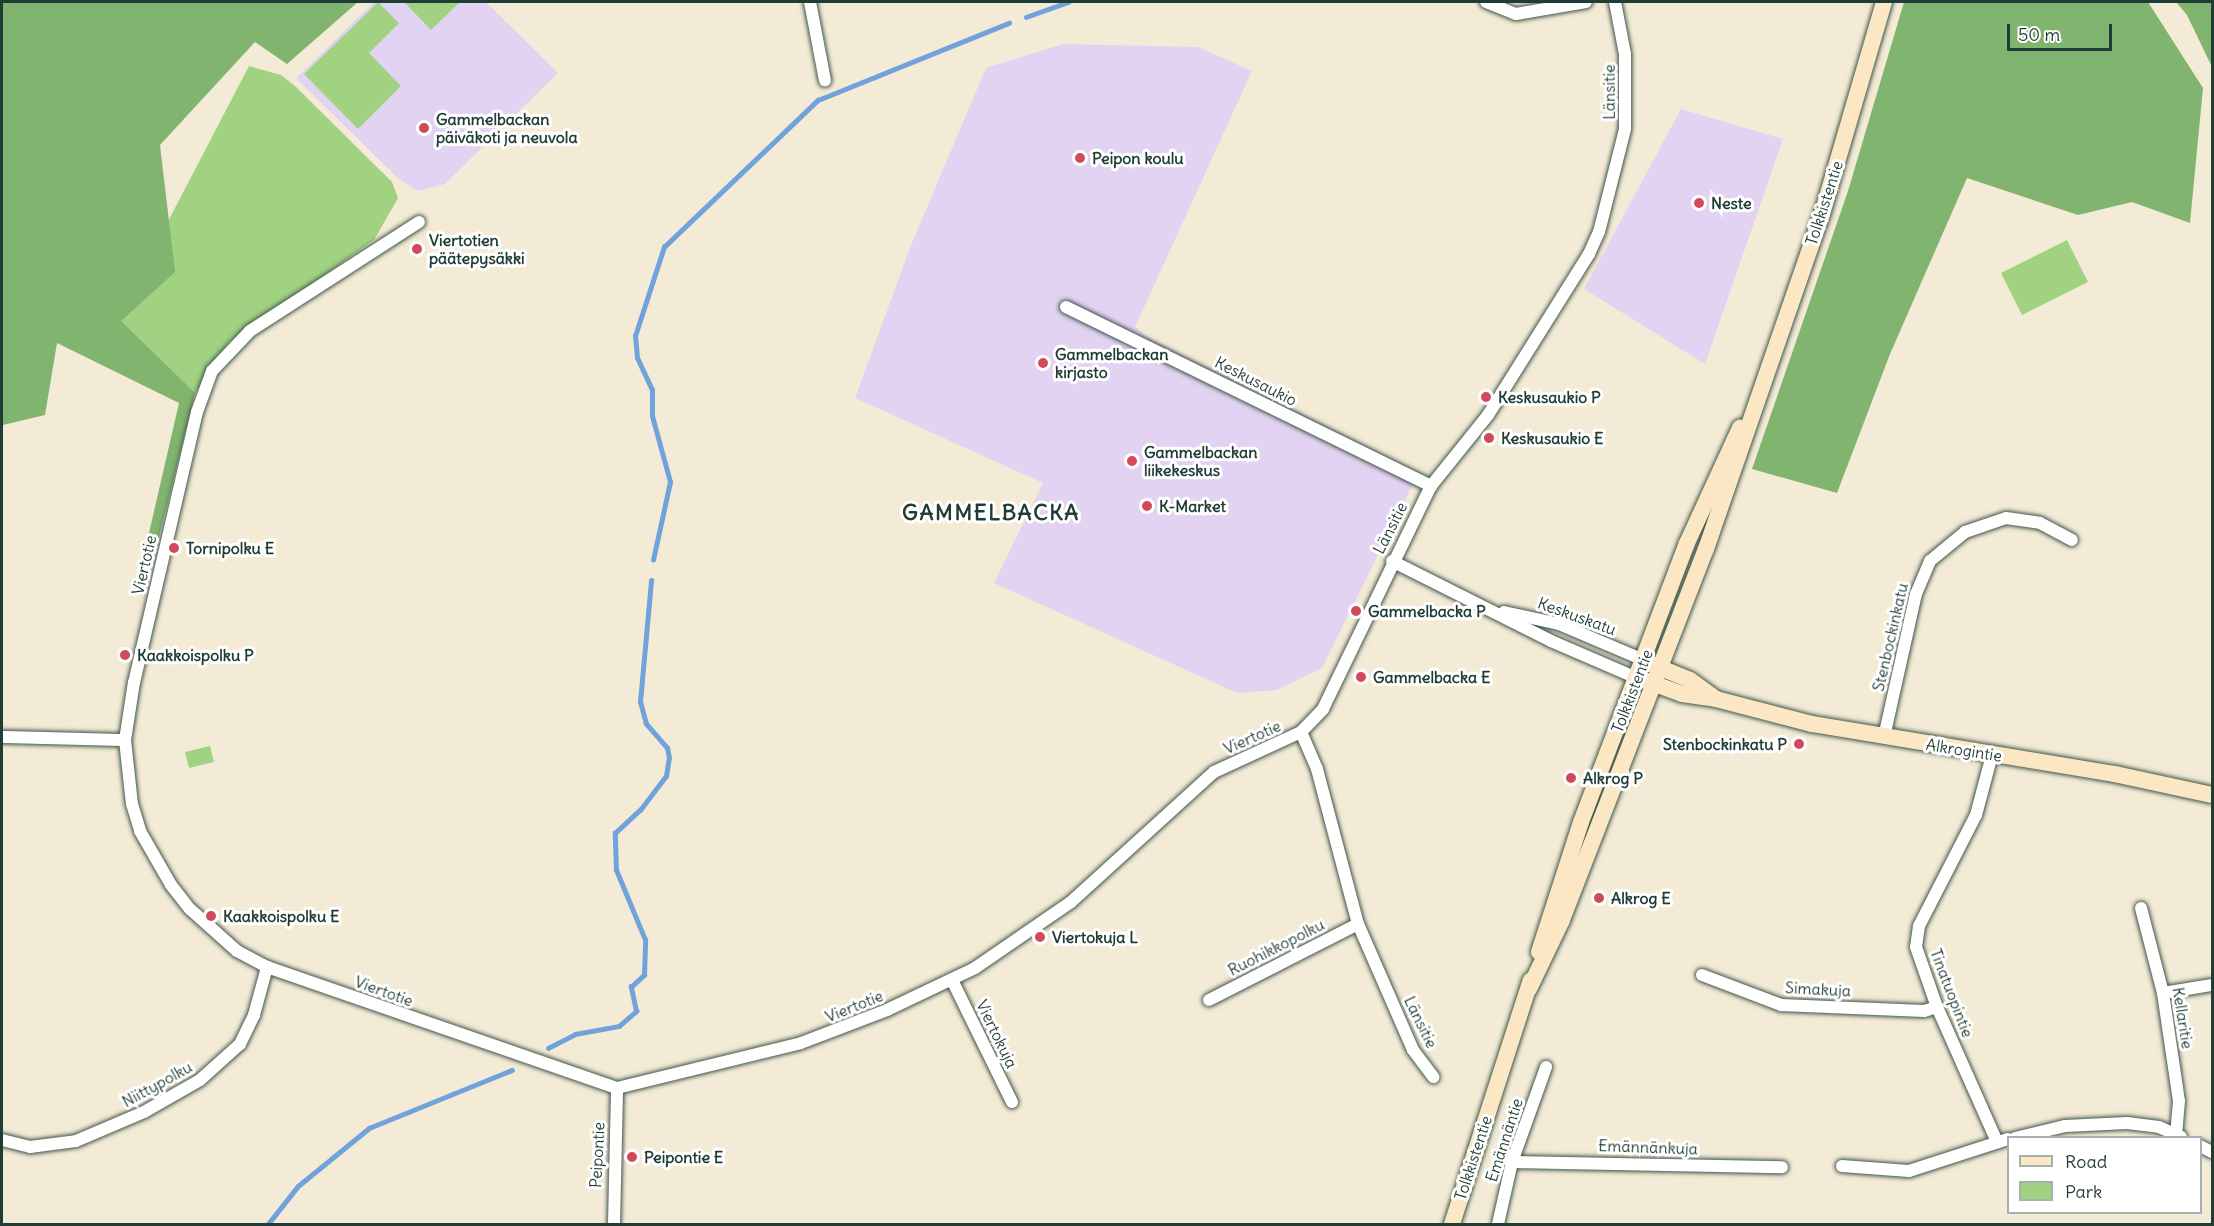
<!DOCTYPE html>
<meta charset="utf-8">
<style>
body{margin:0}
#map{position:relative;width:2214px;height:1226px;overflow:hidden;background:#f4ebd6;font-family:Delius,sans-serif}
div>[style]{position:absolute}
.built>*{inset:0;background:#e3d3f2}
.green>*{inset:0;background:#a0d281}
.forest>*{inset:0;background:#80b46f}
.stream>*{height:4.5px;margin:-2.25px;padding:0 2.25px;transform-origin:2.25px;border-radius:2.25px;background:#70a2db}
.roads{filter:drop-shadow(0 0 2px #3f574c) drop-shadow(0 0 2px #3f574c)}
.street>*{height:12px;margin:-6px;padding:0 6px;transform-origin:6px;border-radius:6px;background:#fff}
.secondary>*{height:16px;margin:-8px;padding:0 8px;transform-origin:8px;border-radius:8px;background:#fbe7c3}
.dots>*{width:16px;height:16px;translate:-50% -50%;box-sizing:border-box;border:3px solid #fff;border-radius:50%}
span{translate:-50% -50%;white-space:nowrap;text-align:center;line-height:1.15;-webkit-text-stroke:6px #fff;paint-order:stroke}
.street-label{font-size:16px;color:#1f3d34}
.poi-label{font-size:16px;color:#1f3d34;font-weight:700}
.left{translate:0 -50%;text-align:left}
.right{translate:-100% -50%;text-align:right}
.district-label{font-size:22px;color:#1f3d34;font-weight:700;letter-spacing:1.5px}
.frame{position:absolute;inset:0;border:3px solid #1f3d34;pointer-events:none}
.legend{position:absolute;left:2007px;top:1136px;width:195px;height:78px;box-sizing:border-box;background:#fff;border:2px solid #a5b1ae;margin:0;padding:8px 10px;list-style:none;font-size:18px;color:#1f3d34}
.legend li{display:flex;align-items:center;gap:12px;height:30px}
.legend b{width:30px;border:2px solid #a5b1ae}
.scale{position:absolute;left:2007px;top:24px;width:105px;height:27px;box-sizing:border-box;border:3px solid #1f3d34;border-top:0;padding-left:8px;font-size:18px;line-height:21px;white-space:nowrap;color:#1f3d34;-webkit-text-stroke:4px #fff;paint-order:stroke}
</style>
<div id="map">
<div class="built">
<div style="clip-path:polygon(374px 2px,486px 2px,558px 73px,445px 184px,418px 191px,399px 179px,296px 78px)"></div>
<div style="clip-path:polygon(1063px 44px,1198px 47px,1252px 71px,1135px 327px,1146px 336px,1419px 472px,1322px 668px,1277px 690px,1237px 693px,994px 583px,1043px 483px,855px 398px,911px 245px,986px 68px)"></div>
<div style="clip-path:polygon(1681px 109px,1783px 139px,1705px 364px,1584px 289px)"></div>
</div>
<div class="green">
<div style="clip-path:polygon(378px 2px,399px 23px,369px 53px,401px 86px,358px 129px,304px 74px)"></div>
<div style="clip-path:polygon(404px 2px,460px 2px,431px 30px)"></div>
<div style="clip-path:polygon(249px 66px,281px 75px,295px 86px,392px 182px,398px 198px,374px 240px,229px 342px,194px 394px,104px 344px)"></div>
<div style="clip-path:polygon(2067px 240px,2088px 282px,2022px 315px,2001px 273px)"></div>
<div style="clip-path:polygon(210px 746px,214px 762px,189px 768px,185px 752px)"></div>
</div>
<div class="forest">
<div style="clip-path:polygon(2px 2px,358px 2px,287px 64px,255px 42px,160px 145px,175px 272px,121px 321px,195px 393px,154px 557px,143px 559px,179px 403px,57px 343px,45px 415px,3px 425px)"></div>
<div style="clip-path:polygon(1904px 2px,2148px 2px,2203px 88px,2190px 223px,2132px 202px,2078px 215px,1967px 178px,1890px 354px,1837px 493px,1752px 469px,1848px 191px)"></div>
<div style="clip-path:polygon(2176px 2px,2212px 2px,2212px 67px,2187px 15px)"></div>
</div>
<div class="stream">
<div style="left:1026px;top:17px;width:45px;rotate:-19.7deg"></div>
<div style="left:653px;top:560px;width:80px;rotate:-77.7deg"></div>
<div style="left:670px;top:482px;width:68px;rotate:-105.3deg"></div>
<div style="left:652px;top:416px;width:26px;rotate:-90deg"></div>
<div style="left:652px;top:390px;width:35px;rotate:-115deg"></div>
<div style="left:637px;top:358px;width:22px;rotate:-95deg"></div>
<div style="left:635px;top:336px;width:94px;rotate:-72deg"></div>
<div style="left:664px;top:247px;width:213px;rotate:-43.7deg"></div>
<div style="left:818px;top:100px;width:206px;rotate:-22deg"></div>
<div style="left:548px;top:1048px;width:30px;rotate:-27deg"></div>
<div style="left:575px;top:1034px;width:45px;rotate:-10.3deg"></div>
<div style="left:619px;top:1026px;width:23px;rotate:-41deg"></div>
<div style="left:636px;top:1011px;width:25px;rotate:-102deg"></div>
<div style="left:631px;top:987px;width:18px;rotate:-43deg"></div>
<div style="left:644px;top:975px;width:35px;rotate:-88deg"></div>
<div style="left:645px;top:940px;width:76px;rotate:-112.5deg"></div>
<div style="left:616px;top:870px;width:37px;rotate:-92deg"></div>
<div style="left:615px;top:833px;width:34px;rotate:-43deg"></div>
<div style="left:640px;top:810px;width:43px;rotate:-52.6deg"></div>
<div style="left:666px;top:776px;width:18px;rotate:-81deg"></div>
<div style="left:669px;top:758px;width:10px;rotate:-101deg"></div>
<div style="left:667px;top:748px;width:32px;rotate:-131deg"></div>
<div style="left:646px;top:724px;width:23px;rotate:-105deg"></div>
<div style="left:640px;top:702px;width:122px;rotate:-84.8deg"></div>
<div style="left:268px;top:1224px;width:48px;rotate:-51.7deg"></div>
<div style="left:298px;top:1186px;width:92px;rotate:-39.2deg"></div>
<div style="left:369px;top:1128px;width:154px;rotate:-22.1deg"></div>
</div>
<div class="roads">
<div class="street">
<div style="left:810px;top:2px;width:80px;rotate:79.2deg"></div>
<div style="left:1486px;top:2px;width:32px;rotate:22deg"></div>
<div style="left:1516px;top:14px;width:71px;rotate:-9.7deg"></div>
<div style="left:419px;top:222px;width:201px;rotate:147.2deg"></div>
<div style="left:250px;top:331px;width:55px;rotate:133.5deg"></div>
<div style="left:212px;top:371px;width:44px;rotate:110.1deg"></div>
<div style="left:197px;top:412px;width:277px;rotate:103.1deg"></div>
<div style="left:134px;top:682px;width:59px;rotate:98.8deg"></div>
<div style="left:125px;top:740px;width:64px;rotate:83.8deg"></div>
<div style="left:132px;top:804px;width:28px;rotate:73deg"></div>
<div style="left:140px;top:831px;width:62px;rotate:60.1deg"></div>
<div style="left:171px;top:885px;width:31px;rotate:52deg"></div>
<div style="left:190px;top:909px;width:63px;rotate:41.8deg"></div>
<div style="left:237px;top:951px;width:34px;rotate:28deg"></div>
<div style="left:267px;top:967px;width:370px;rotate:19.1deg"></div>
<div style="left:617px;top:1088px;width:189px;rotate:-13.7deg"></div>
<div style="left:801px;top:1043px;width:92px;rotate:-21deg"></div>
<div style="left:887px;top:1010px;width:98px;rotate:-25.5deg"></div>
<div style="left:975px;top:968px;width:116px;rotate:-34.5deg"></div>
<div style="left:1071px;top:902px;width:193px;rotate:-42.3deg"></div>
<div style="left:1214px;top:772px;width:96px;rotate:-24.7deg"></div>
<div style="left:1301px;top:732px;width:32px;rotate:-46deg"></div>
<div style="left:1323px;top:709px;width:248px;rotate:-64.2deg"></div>
<div style="left:1431px;top:486px;width:91px;rotate:-51.2deg"></div>
<div style="left:1488px;top:415px;width:190px;rotate:-57.9deg"></div>
<div style="left:1589px;top:254px;width:24px;rotate:-66deg"></div>
<div style="left:1599px;top:232px;width:106px;rotate:-75.8deg"></div>
<div style="left:1625px;top:129px;width:75px;rotate:-90deg"></div>
<div style="left:1625px;top:54px;width:53px;rotate:-100.9deg"></div>
<div style="left:1066px;top:307px;width:407px;rotate:26.1deg"></div>
<div style="left:1392px;top:561px;width:178px;rotate:26.7deg"></div>
<div style="left:1551px;top:641px;width:94px;rotate:23.3deg"></div>
<div style="left:1504px;top:612px;width:56px;rotate:12.3deg"></div>
<div style="left:1559px;top:624px;width:92px;rotate:23deg"></div>
<div style="left:1301px;top:732px;width:40px;rotate:66.6deg"></div>
<div style="left:1317px;top:769px;width:160px;rotate:75.2deg"></div>
<div style="left:1358px;top:924px;width:137px;rotate:66.4deg"></div>
<div style="left:1413px;top:1050px;width:34px;rotate:53deg"></div>
<div style="left:2px;top:737px;width:123px;rotate:1.4deg"></div>
<div style="left:1884px;top:737px;width:147px;rotate:-77.4deg"></div>
<div style="left:1916px;top:594px;width:36px;rotate:-67deg"></div>
<div style="left:1930px;top:561px;width:45px;rotate:-39.6deg"></div>
<div style="left:1965px;top:532px;width:43px;rotate:-18.9deg"></div>
<div style="left:2006px;top:518px;width:34px;rotate:8deg"></div>
<div style="left:2040px;top:523px;width:36px;rotate:28deg"></div>
<div style="left:1992px;top:755px;width:62px;rotate:104.9deg"></div>
<div style="left:1976px;top:815px;width:125px;rotate:117.2deg"></div>
<div style="left:1919px;top:926px;width:21px;rotate:98deg"></div>
<div style="left:1916px;top:947px;width:64px;rotate:70.7deg"></div>
<div style="left:1937px;top:1007px;width:148px;rotate:66deg"></div>
<div style="left:2141px;top:908px;width:88px;rotate:75.5deg"></div>
<div style="left:2163px;top:993px;width:109px;rotate:81.6deg"></div>
<div style="left:2179px;top:1101px;width:34px;rotate:95deg"></div>
<div style="left:1702px;top:975px;width:85px;rotate:20.8deg"></div>
<div style="left:1781px;top:1005px;width:143px;rotate:2.4deg"></div>
<div style="left:1924px;top:1011px;width:14px;rotate:-17deg"></div>
<div style="left:952px;top:980px;width:136px;rotate:63.8deg"></div>
<div style="left:2163px;top:993px;width:50px;rotate:-9.3deg"></div>
<div style="left:1209px;top:1000px;width:167px;rotate:-27deg"></div>
<div style="left:2015px;top:1138px;width:51px;rotate:-13.5deg"></div>
<div style="left:2065px;top:1126px;width:62px;rotate:-2.8deg"></div>
<div style="left:2127px;top:1123px;width:32px;rotate:7deg"></div>
<div style="left:2159px;top:1127px;width:24px;rotate:24deg"></div>
<div style="left:2px;top:1140px;width:29px;rotate:14deg"></div>
<div style="left:30px;top:1147px;width:46px;rotate:-7.4deg"></div>
<div style="left:76px;top:1141px;width:74px;rotate:-23.1deg"></div>
<div style="left:144px;top:1112px;width:64px;rotate:-29.7deg"></div>
<div style="left:200px;top:1080px;width:54px;rotate:-42deg"></div>
<div style="left:240px;top:1044px;width:32px;rotate:-64deg"></div>
<div style="left:254px;top:1015px;width:50px;rotate:-74.8deg"></div>
<div style="left:2200px;top:1146px;width:13px;rotate:27deg"></div>
<div style="left:1512px;top:1162px;width:270px;rotate:1.1deg"></div>
<div style="left:1842px;top:1166px;width:67px;rotate:4.3deg"></div>
<div style="left:1909px;top:1171px;width:104px;rotate:-17.9deg"></div>
<div style="left:614px;top:1224px;width:136px;rotate:-88.7deg"></div>
<div style="left:1498px;top:1224px;width:64px;rotate:-77.3deg"></div>
<div style="left:1512px;top:1162px;width:101px;rotate:-70.3deg"></div>
</div>
<div class="secondary">
<div style="left:1651px;top:664px;width:42px;rotate:22.3deg"></div>
<div style="left:1690px;top:680px;width:31px;rotate:36deg"></div>
<div style="left:1644px;top:680px;width:40px;rotate:20.2deg"></div>
<div style="left:1682px;top:694px;width:34px;rotate:8deg"></div>
<div style="left:1716px;top:699px;width:99px;rotate:14.6deg"></div>
<div style="left:1812px;top:724px;width:307px;rotate:9.4deg"></div>
<div style="left:2115px;top:774px;width:99px;rotate:12.2deg"></div>
<div style="left:1539px;top:952px;width:137px;rotate:-72.1deg"></div>
<div style="left:1581px;top:822px;width:298px;rotate:-69.2deg"></div>
<div style="left:1687px;top:543px;width:127px;rotate:-65.3deg"></div>
<div style="left:1529px;top:989px;width:76px;rotate:-64.4deg"></div>
<div style="left:1562px;top:920px;width:398px;rotate:-68.8deg"></div>
<div style="left:1706px;top:549px;width:355px;rotate:-70.9deg"></div>
<div style="left:1822px;top:214px;width:221px;rotate:-73.7deg"></div>
<div style="left:1452px;top:1224px;width:256px;rotate:-72.1deg"></div>
</div>
</div>
<div class="dots">
<div style="left:424px;top:128px;background:#d1495b"></div>
<div style="left:1080px;top:158px;background:#d1495b"></div>
<div style="left:1699px;top:203px;background:#d1495b"></div>
<div style="left:417px;top:249px;background:#d1495b"></div>
<div style="left:1043px;top:363px;background:#d1495b"></div>
<div style="left:1486px;top:397px;background:#d1495b"></div>
<div style="left:1489px;top:438px;background:#d1495b"></div>
<div style="left:1132px;top:461px;background:#d1495b"></div>
<div style="left:1147px;top:506px;background:#d1495b"></div>
<div style="left:174px;top:548px;background:#d1495b"></div>
<div style="left:1356px;top:611px;background:#d1495b"></div>
<div style="left:125px;top:655px;background:#d1495b"></div>
<div style="left:1361px;top:677px;background:#d1495b"></div>
<div style="left:1799px;top:744px;background:#d1495b"></div>
<div style="left:1571px;top:778px;background:#d1495b"></div>
<div style="left:1599px;top:898px;background:#d1495b"></div>
<div style="left:211px;top:916px;background:#d1495b"></div>
<div style="left:1040px;top:937px;background:#d1495b"></div>
<div style="left:632px;top:1157px;background:#d1495b"></div>
</div>
<div class="street-label">
<span style="left:1609px;top:92px;rotate:-90deg">Länsitie</span>
<span style="left:1824px;top:203px;rotate:-72deg">Tolkkistentie</span>
<span style="left:1256px;top:381px;rotate:27deg">Keskusaukio</span>
<span style="left:1390px;top:528px;rotate:-63deg">Länsitie</span>
<span style="left:144px;top:565px;rotate:-77deg">Viertotie</span>
<span style="left:1577px;top:616px;rotate:20deg">Keskuskatu</span>
<span style="left:1890px;top:637px;rotate:-77deg">Stenbockinkatu</span>
<span style="left:1632px;top:691px;rotate:-69deg">Tolkkistentie</span>
<span style="left:1252px;top:737px;rotate:-24deg">Viertotie</span>
<span style="left:1964px;top:750px;rotate:9deg">Alkrogintie</span>
<span style="left:1276px;top:947px;rotate:-27deg">Ruohikkopolku</span>
<span style="left:1818px;top:989px;rotate:3deg">Simakuja</span>
<span style="left:384px;top:991px;rotate:20deg">Viertotie</span>
<span style="left:1952px;top:993px;rotate:69deg">Tinatuopintie</span>
<span style="left:854px;top:1006px;rotate:-22deg">Viertotie</span>
<span style="left:2183px;top:1018px;rotate:81deg">Kellaritie</span>
<span style="left:1421px;top:1022px;rotate:64deg">Länsitie</span>
<span style="left:997px;top:1034px;rotate:64deg">Viertokuja</span>
<span style="left:157px;top:1084px;rotate:-29deg">Niittypolku</span>
<span style="left:1504px;top:1140px;rotate:-72deg">Emännäntie</span>
<span style="left:1648px;top:1147px;rotate:2deg">Emännänkuja</span>
<span style="left:597px;top:1155px;rotate:-87deg">Peipontie</span>
<span style="left:1473px;top:1158px;rotate:-72deg">Tolkkistentie</span>
</div>
<div class="poi-label">
<span class="left" style="left:436px;top:128px">Gammelbackan<br>päiväkoti ja neuvola</span>
<span class="left" style="left:1092px;top:158px">Peipon koulu</span>
<span class="left" style="left:1711px;top:203px">Neste</span>
<span class="left" style="left:429px;top:249px">Viertotien<br>päätepysäkki</span>
<span class="left" style="left:1055px;top:363px">Gammelbackan<br>kirjasto</span>
<span class="left" style="left:1498px;top:397px">Keskusaukio P</span>
<span class="left" style="left:1501px;top:438px">Keskusaukio E</span>
<span class="left" style="left:1144px;top:461px">Gammelbackan<br>liikekeskus</span>
<span class="left" style="left:1159px;top:506px">K-Market</span>
<span class="left" style="left:186px;top:548px">Tornipolku E</span>
<span class="left" style="left:1368px;top:611px">Gammelbacka P</span>
<span class="left" style="left:137px;top:655px">Kaakkoispolku P</span>
<span class="left" style="left:1373px;top:677px">Gammelbacka E</span>
<span class="right" style="left:1787px;top:744px">Stenbockinkatu P</span>
<span class="left" style="left:1583px;top:778px">Alkrog P</span>
<span class="left" style="left:1611px;top:898px">Alkrog E</span>
<span class="left" style="left:223px;top:916px">Kaakkoispolku E</span>
<span class="left" style="left:1052px;top:937px">Viertokuja L</span>
<span class="left" style="left:644px;top:1157px">Peipontie E</span>
</div>
<div class="district-label">
<span style="left:991px;top:513px">GAMMELBACKA</span>
</div>
<div class="frame"></div>
<ul class="legend">
<li><b style="height:8px;background:#fbe7c3"></b>Road</li>
<li><b style="height:16px;background:#a0d281"></b>Park</li>
</ul>
<div class="scale">50 m</div>
</div>
